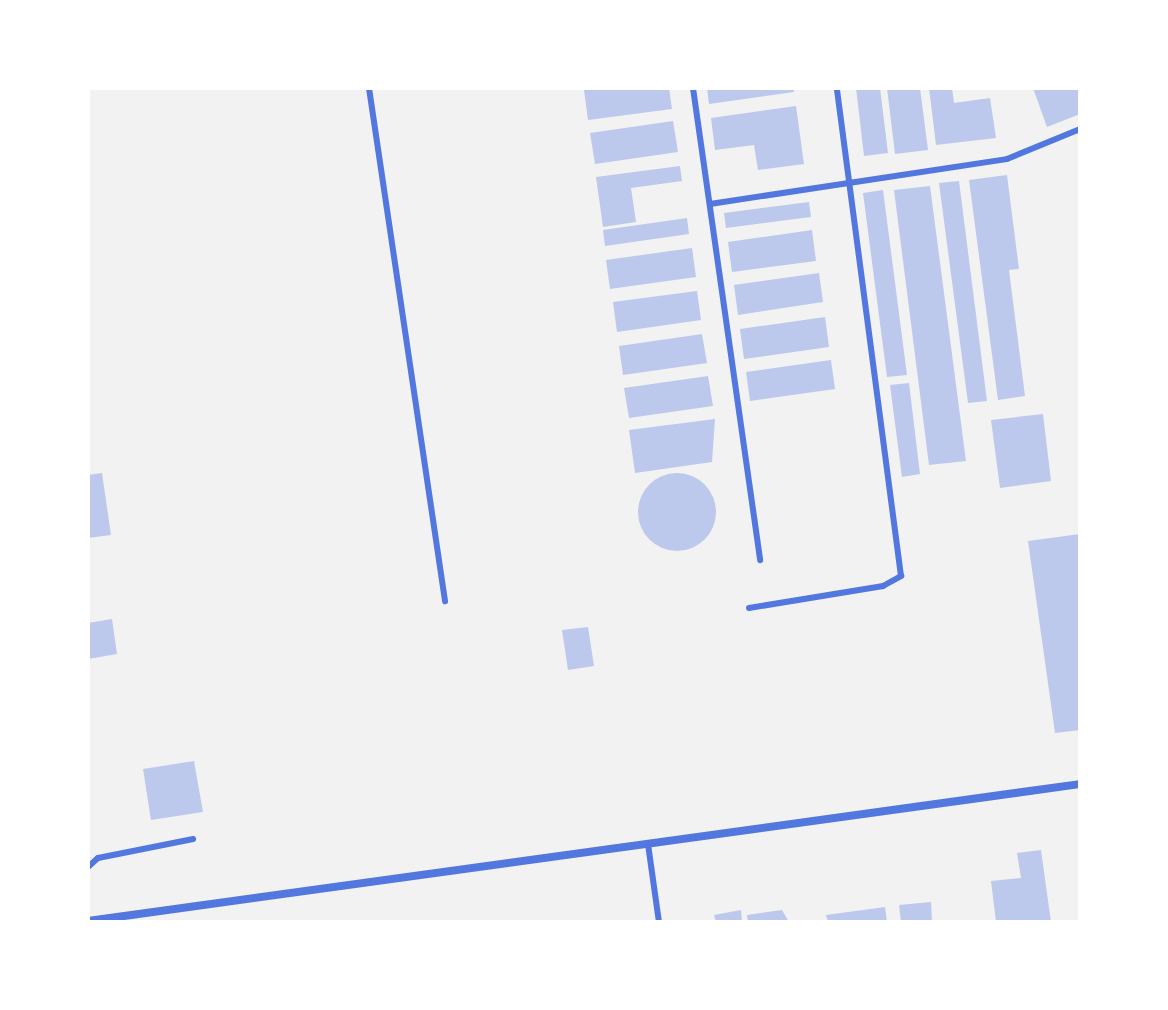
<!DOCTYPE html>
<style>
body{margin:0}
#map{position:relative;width:1168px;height:1010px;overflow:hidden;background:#f2f2f2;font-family:Bitter,serif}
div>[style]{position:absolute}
.building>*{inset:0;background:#bdc9ec}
.round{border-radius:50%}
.service>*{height:6px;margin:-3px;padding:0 3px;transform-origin:3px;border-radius:3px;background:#5277de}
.minor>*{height:8px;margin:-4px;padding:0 4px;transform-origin:4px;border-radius:4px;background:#5277de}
span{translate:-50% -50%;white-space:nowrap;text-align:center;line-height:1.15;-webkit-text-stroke:8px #fff;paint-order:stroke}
.frame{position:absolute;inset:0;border:90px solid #fff;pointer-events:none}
</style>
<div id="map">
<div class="building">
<div style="clip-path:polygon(669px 88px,672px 109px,588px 120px,584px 90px)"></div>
<div style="clip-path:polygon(707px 88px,794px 88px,794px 92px,709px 104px)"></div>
<div style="clip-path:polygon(856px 88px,880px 88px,888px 153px,864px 156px)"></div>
<div style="clip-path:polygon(887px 88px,920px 88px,928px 150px,895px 154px)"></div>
<div style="clip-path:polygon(929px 88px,952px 88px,954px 103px,990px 98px,996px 138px,936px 145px)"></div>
<div style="clip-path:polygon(1033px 88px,1080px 88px,1080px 114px,1047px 127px)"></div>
<div style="clip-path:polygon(796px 106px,804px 164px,758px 170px,754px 145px,715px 150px,711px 118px)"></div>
<div style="clip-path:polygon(673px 121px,678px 152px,595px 164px,590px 133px)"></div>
<div style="clip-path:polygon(680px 166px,682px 181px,631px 188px,636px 222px,603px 227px,596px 177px)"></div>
<div style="clip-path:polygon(1007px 175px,1019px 269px,1009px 270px,1025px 396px,998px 400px,969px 180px)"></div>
<div style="clip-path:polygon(959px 181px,987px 401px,968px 403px,939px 183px)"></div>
<div style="clip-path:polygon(930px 186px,966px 461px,929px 465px,894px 190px)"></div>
<div style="clip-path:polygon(883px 190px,907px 375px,887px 377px,863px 193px)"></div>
<div style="clip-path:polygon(809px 202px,811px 217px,726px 228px,724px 213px)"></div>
<div style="clip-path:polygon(687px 218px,689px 234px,605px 246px,603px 230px)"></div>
<div style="clip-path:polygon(812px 230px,816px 261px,732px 272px,728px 242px)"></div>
<div style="clip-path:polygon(692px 248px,696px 277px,610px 289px,606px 260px)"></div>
<div style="clip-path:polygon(819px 273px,823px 302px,738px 315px,734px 285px)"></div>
<div style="clip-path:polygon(697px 291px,701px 320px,617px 332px,613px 302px)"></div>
<div style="clip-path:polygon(825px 317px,829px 347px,744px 359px,740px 329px)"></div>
<div style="clip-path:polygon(702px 334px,707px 363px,623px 375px,619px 346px)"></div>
<div style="clip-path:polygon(831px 360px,835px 389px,750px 401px,746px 372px)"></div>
<div style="clip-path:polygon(708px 376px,713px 406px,629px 418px,624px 388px)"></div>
<div style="clip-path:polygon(909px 383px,920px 474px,902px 477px,890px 385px)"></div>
<div style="clip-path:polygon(1043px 414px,1051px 481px,1000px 488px,991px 420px)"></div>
<div style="clip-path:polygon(715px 419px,712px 462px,635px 473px,629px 430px)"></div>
<div class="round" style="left:638px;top:473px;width:78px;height:78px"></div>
<div style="clip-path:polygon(102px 473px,111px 535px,88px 538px,88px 475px)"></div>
<div style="clip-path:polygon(1080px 534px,1080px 730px,1055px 733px,1028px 541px)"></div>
<div style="clip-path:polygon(112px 619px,117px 654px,88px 659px,88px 623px)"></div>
<div style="clip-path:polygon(588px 627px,594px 666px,568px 670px,562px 630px)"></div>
<div style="clip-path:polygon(194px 761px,203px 812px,151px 820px,143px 769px)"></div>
<div style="clip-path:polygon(1041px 850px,1051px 922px,996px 922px,991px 881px,1021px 878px,1017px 853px)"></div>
<div style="clip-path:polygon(931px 902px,932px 922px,901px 922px,899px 905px)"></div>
<div style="clip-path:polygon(885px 907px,887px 922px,828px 922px,826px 915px)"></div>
<div style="clip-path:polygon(741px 910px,742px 922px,716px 922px,714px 915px)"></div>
<div style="clip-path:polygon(782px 910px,789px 922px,748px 922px,747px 915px)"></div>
</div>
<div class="service">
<div style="left:369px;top:88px;width:519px;rotate:81.57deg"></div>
<div style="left:693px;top:88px;width:477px;rotate:81.9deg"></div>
<div style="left:710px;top:204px;width:300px;rotate:-8.6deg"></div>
<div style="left:1007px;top:159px;width:79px;rotate:-22.3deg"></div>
<div style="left:749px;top:608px;width:136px;rotate:-9.3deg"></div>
<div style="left:883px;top:586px;width:21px;rotate:-29deg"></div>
<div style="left:901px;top:576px;width:492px;rotate:-97.5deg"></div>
<div style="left:648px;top:844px;width:79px;rotate:82deg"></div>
<div style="left:88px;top:867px;width:13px;rotate:-42deg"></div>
<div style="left:98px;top:858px;width:97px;rotate:-11.3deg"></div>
</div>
<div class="minor">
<div style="left:88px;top:921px;width:1001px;rotate:-7.86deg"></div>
</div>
<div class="frame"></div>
</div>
